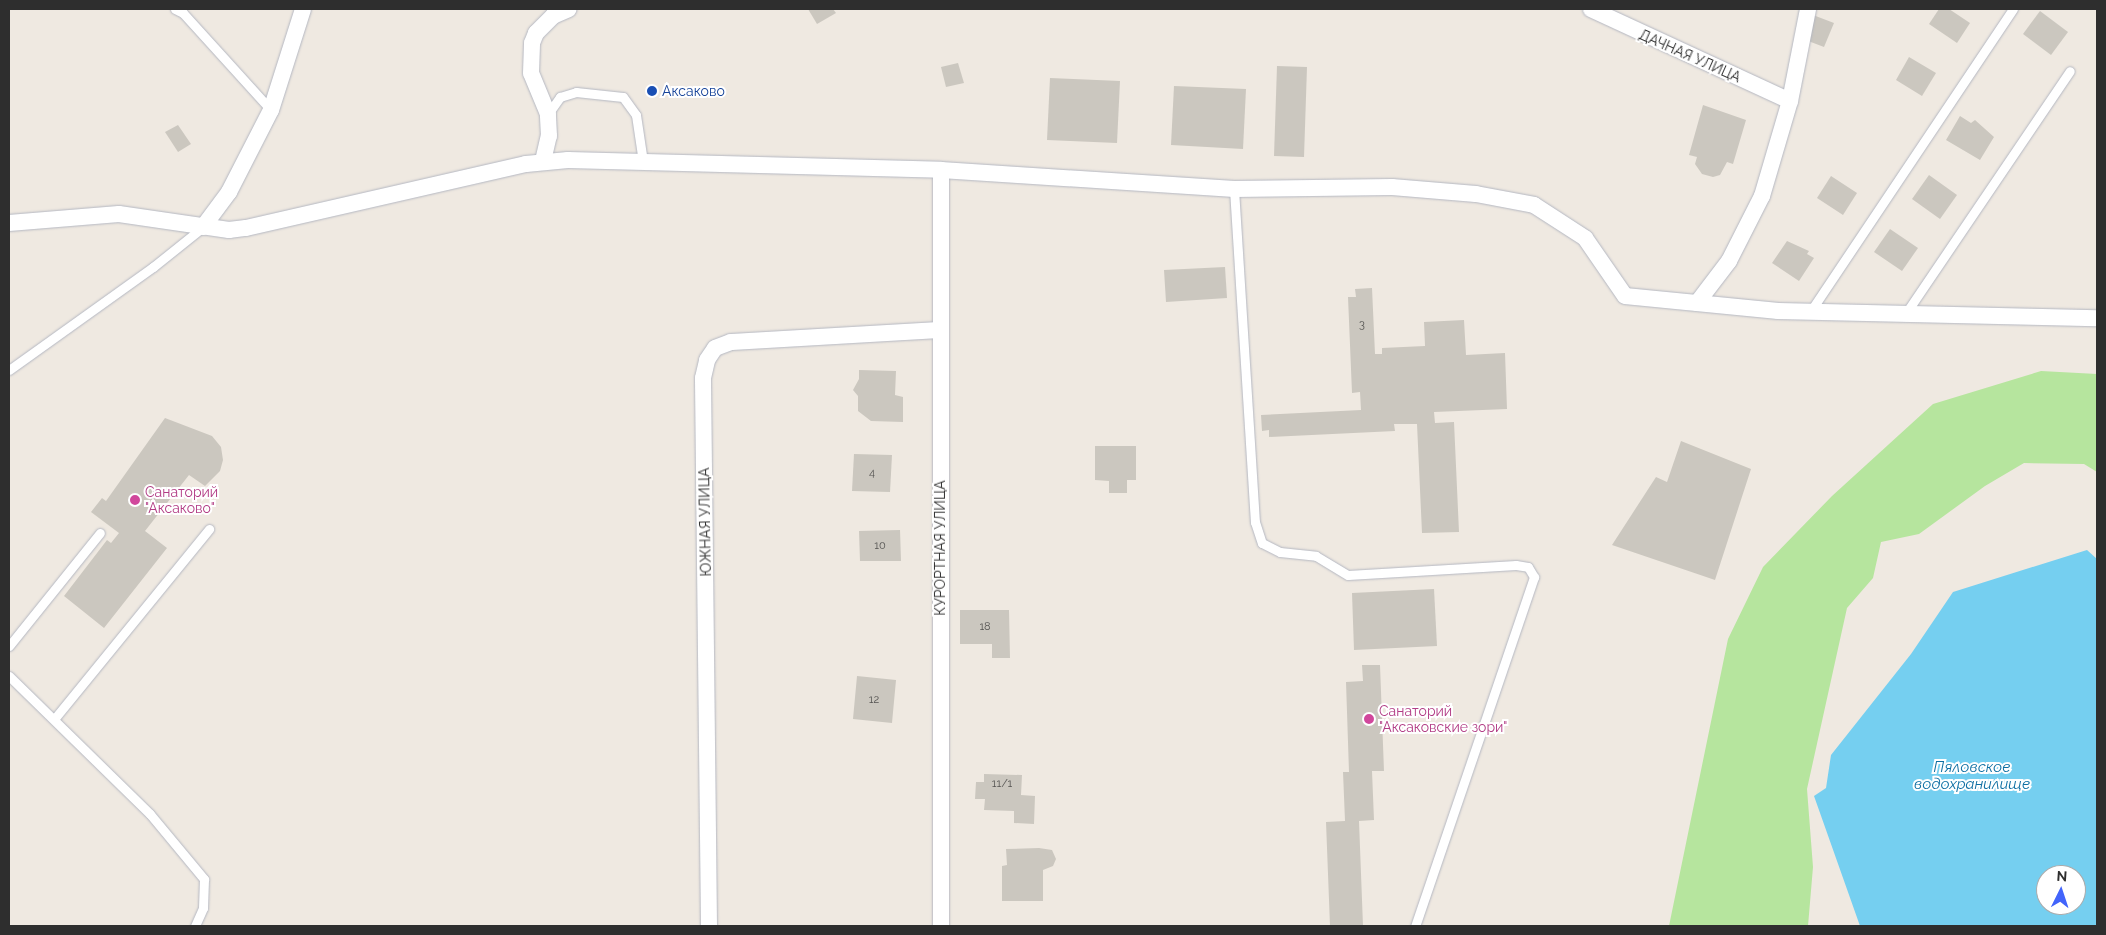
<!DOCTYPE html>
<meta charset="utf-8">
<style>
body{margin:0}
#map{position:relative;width:2106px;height:935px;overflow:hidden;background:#efe9e1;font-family:Raleway,sans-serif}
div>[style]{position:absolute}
.green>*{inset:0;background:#b6e59e}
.water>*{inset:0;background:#75cff0}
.building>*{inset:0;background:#cbc7bf}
.roads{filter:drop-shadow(0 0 1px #b4b7c1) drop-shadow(0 0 1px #b4b7c1)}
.lane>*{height:9px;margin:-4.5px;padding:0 4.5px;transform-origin:4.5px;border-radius:4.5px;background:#fff}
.street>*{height:16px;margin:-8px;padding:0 8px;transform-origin:8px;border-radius:8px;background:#fff}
.dots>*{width:14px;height:14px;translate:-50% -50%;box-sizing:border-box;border:2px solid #fff;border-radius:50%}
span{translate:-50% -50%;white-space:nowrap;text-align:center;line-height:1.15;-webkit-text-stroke:4px #fff;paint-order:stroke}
.number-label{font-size:11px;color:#555452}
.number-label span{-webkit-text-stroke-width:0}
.street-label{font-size:14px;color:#2e2e2e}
.transit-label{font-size:14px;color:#164399}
.left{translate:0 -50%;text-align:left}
.hotel-label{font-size:14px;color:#b23c85}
.water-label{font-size:15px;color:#0d6fa3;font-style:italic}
.frame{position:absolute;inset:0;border:10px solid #2e2e2e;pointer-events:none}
.north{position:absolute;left:2036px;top:865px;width:50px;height:50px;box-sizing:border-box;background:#fff;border:1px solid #ababab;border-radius:50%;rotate:4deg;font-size:14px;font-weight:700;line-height:20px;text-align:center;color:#2e2e2e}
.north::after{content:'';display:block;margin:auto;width:18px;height:22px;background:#4264fb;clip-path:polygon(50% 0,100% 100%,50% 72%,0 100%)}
</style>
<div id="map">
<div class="green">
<div style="clip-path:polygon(2041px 371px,2097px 374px,2097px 472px,2084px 464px,2024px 463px,1985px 486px,1919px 534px,1881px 542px,1873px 578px,1847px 608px,1807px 789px,1813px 867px,1808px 926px,1669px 926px,1728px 639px,1763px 567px,1832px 496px,1933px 404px)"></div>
</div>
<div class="water">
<div style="clip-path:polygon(evenodd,2087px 550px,2097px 559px,2097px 926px,1860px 926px,1814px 796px,1826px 788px,1831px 755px,1911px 654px,1953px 592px,2087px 550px,2046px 875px,2076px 875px,2076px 905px,2046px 905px,2046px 875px)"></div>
</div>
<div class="building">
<div style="clip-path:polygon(808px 9px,833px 9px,836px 13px,817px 24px)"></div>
<div style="clip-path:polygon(1939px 9px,1949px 9px,1970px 23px,1957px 43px,1929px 24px)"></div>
<div style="clip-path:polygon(2040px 11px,2068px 32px,2051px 55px,2023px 34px)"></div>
<div style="clip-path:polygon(1813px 15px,1834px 23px,1824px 47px,1803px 39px)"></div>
<div style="clip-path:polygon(1909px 57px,1936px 73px,1922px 96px,1896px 80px)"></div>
<div style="clip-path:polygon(958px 63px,964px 83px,946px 87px,941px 67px)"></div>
<div style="clip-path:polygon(1277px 66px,1307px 67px,1304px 157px,1274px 156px)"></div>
<div style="clip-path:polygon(1050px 78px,1120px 81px,1117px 143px,1047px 140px)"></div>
<div style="clip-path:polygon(1174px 86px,1246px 89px,1243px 149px,1171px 145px)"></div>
<div style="clip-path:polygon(1703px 105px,1746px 120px,1733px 164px,1727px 162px,1720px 175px,1713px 177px,1702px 174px,1695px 164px,1697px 157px,1689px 155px)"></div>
<div style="clip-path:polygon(1960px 116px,1971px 123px,1975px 120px,1994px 137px,1980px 160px,1946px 140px)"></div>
<div style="clip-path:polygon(178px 125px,191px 144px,178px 152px,165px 132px)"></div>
<div style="clip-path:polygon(1929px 175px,1957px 195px,1940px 219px,1912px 199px)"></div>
<div style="clip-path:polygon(1831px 176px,1857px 193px,1843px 215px,1817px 198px)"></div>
<div style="clip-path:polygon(1890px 229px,1918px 248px,1902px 271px,1874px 252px)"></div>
<div style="clip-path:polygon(1787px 241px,1809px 251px,1807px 254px,1814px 258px,1799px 281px,1772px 263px)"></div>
<div style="clip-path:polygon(1225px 267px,1227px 298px,1166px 302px,1164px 270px)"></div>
<div style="clip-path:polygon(1372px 288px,1375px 354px,1382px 354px,1382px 348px,1425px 346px,1424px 322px,1464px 320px,1466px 355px,1505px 353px,1507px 409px,1434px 412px,1435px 423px,1454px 422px,1459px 532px,1422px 533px,1417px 424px,1394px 424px,1395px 431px,1269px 437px,1269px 430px,1262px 431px,1261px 415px,1361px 410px,1360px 392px,1352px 393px,1348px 297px,1356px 297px,1355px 289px)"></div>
<div style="clip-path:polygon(859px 370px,896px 371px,895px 395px,903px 397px,903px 422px,871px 421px,858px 411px,858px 396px,853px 390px,859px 379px)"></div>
<div style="clip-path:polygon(165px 418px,212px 436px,221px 447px,223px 460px,220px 471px,205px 486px,189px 475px,145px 531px,167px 548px,104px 628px,64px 596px,107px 540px,111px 543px,119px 533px,91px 512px,102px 498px,106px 501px)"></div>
<div style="clip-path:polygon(1681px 441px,1751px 469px,1715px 580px,1612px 545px,1656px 477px,1667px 482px)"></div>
<div style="clip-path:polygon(1095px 446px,1136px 446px,1136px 480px,1127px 480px,1127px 493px,1109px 493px,1109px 481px,1095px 480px)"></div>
<div style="clip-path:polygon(854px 454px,892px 455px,890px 492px,852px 491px)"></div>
<div style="clip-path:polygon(900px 530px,901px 561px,860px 561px,859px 531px)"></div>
<div style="clip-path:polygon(1434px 589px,1437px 646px,1354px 650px,1352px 593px)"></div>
<div style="clip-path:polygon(960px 610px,1009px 610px,1010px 658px,992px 658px,992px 644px,960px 644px)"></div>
<div style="clip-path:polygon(1362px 665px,1380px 665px,1384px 771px,1372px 771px,1374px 820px,1359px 821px,1363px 926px,1330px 926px,1326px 822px,1345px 821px,1343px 772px,1349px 772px,1346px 682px,1363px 681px)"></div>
<div style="clip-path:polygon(857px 676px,896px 680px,892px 723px,853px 719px)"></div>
<div style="clip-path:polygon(984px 774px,1022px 775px,1021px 795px,1035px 796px,1034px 824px,1014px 823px,1014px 811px,984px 810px,985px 799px,975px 799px,976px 782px,984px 782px)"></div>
<div style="clip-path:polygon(1039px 848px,1052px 850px,1056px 859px,1053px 866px,1043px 870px,1043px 901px,1002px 901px,1002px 866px,1007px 865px,1006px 849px)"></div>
</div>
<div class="roads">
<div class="lane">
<div style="left:175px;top:9px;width:9px;rotate:27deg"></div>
<div style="left:183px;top:13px;width:131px;rotate:47.8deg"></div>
<div style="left:548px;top:114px;width:21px;rotate:-55deg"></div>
<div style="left:560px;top:97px;width:17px;rotate:-17deg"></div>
<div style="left:576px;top:92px;width:47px;rotate:6.1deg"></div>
<div style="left:623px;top:97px;width:22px;rotate:54deg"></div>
<div style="left:636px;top:115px;width:48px;rotate:81.5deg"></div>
<div style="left:1234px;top:189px;width:334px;rotate:86.4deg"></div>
<div style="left:1255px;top:522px;width:22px;rotate:72deg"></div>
<div style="left:1262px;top:543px;width:20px;rotate:27deg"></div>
<div style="left:1280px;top:552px;width:36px;rotate:6deg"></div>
<div style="left:1316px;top:556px;width:37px;rotate:31deg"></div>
<div style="left:1348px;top:575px;width:168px;rotate:-3.4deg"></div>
<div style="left:1516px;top:565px;width:12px;rotate:9deg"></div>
<div style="left:1528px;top:567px;width:12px;rotate:59deg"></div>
<div style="left:1534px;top:577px;width:369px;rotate:108.8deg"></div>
<div style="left:1810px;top:312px;width:365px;rotate:-56.2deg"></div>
<div style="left:1906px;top:313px;width:292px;rotate:-55.9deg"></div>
<div style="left:9px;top:370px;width:177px;rotate:-35.6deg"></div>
<div style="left:153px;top:267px;width:64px;rotate:-38.7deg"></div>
<div style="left:9px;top:646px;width:145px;rotate:-51.2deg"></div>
<div style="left:9px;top:676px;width:197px;rotate:44.4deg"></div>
<div style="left:150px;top:814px;width:85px;rotate:50.3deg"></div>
<div style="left:204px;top:879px;width:29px;rotate:92deg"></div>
<div style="left:203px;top:908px;width:20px;rotate:114deg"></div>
<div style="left:55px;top:718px;width:244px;rotate:-50.8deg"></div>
</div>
<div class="street">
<div style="left:1591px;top:9px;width:219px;rotate:24.8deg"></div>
<div style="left:543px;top:161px;width:26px;rotate:-77deg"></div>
<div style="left:549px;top:136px;width:22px;rotate:-93deg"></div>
<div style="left:548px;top:114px;width:44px;rotate:-112.5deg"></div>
<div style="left:531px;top:73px;width:30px;rotate:-88deg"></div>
<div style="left:532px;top:43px;width:11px;rotate:-68deg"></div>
<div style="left:536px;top:33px;width:24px;rotate:-45deg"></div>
<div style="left:553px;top:16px;width:17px;rotate:-24deg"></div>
<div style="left:9px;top:223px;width:110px;rotate:-4.7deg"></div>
<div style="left:119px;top:214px;width:111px;rotate:8.3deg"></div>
<div style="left:229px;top:230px;width:17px;rotate:-7deg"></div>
<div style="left:246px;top:228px;width:287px;rotate:-12.9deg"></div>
<div style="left:526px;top:164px;width:42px;rotate:-5.4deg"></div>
<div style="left:568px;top:160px;width:373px;rotate:1.5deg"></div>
<div style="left:941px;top:170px;width:294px;rotate:3.7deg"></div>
<div style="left:1234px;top:189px;width:158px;rotate:-0.7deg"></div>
<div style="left:1392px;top:187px;width:84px;rotate:4.8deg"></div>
<div style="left:1476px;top:194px;width:59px;rotate:10.7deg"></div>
<div style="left:1534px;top:205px;width:61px;rotate:32.9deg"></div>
<div style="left:1585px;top:238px;width:70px;rotate:55.4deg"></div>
<div style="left:1625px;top:296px;width:154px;rotate:5.6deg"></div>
<div style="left:1778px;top:311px;width:319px;rotate:1.3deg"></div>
<div style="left:203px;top:227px;width:44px;rotate:-53.4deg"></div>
<div style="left:229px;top:192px;width:92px;rotate:-62.9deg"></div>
<div style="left:271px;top:110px;width:106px;rotate:-72.4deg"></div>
<div style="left:1697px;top:303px;width:53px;rotate:-52.7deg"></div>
<div style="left:1729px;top:261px;width:73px;rotate:-63.1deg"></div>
<div style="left:1762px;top:196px;width:99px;rotate:-73.6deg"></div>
<div style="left:1790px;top:101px;width:94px;rotate:-78.9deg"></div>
<div style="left:709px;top:926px;width:548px;rotate:-90.63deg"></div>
<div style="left:703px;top:378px;width:18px;rotate:-77deg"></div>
<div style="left:707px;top:360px;width:14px;rotate:-56deg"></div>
<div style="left:715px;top:348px;width:17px;rotate:-21deg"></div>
<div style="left:731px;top:342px;width:209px;rotate:-3.3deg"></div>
<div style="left:941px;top:926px;width:756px;rotate:-90deg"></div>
</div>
</div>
<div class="dots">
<div style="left:652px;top:91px;background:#1a4fb4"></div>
<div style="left:135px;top:500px;background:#d1479c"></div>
<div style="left:1369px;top:719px;background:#d1479c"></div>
</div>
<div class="number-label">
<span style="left:1362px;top:325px">3</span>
<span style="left:872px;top:473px">4</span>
<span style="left:880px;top:546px">10</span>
<span style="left:985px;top:627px">18</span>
<span style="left:874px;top:700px">12</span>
<span style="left:1002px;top:784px">11/1</span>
</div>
<div class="street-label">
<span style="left:1690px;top:56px;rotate:24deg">ДАЧНАЯ УЛИЦА</span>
<span style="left:705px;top:522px;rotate:-91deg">ЮЖНАЯ УЛИЦА</span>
<span style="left:940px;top:548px;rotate:-90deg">КУРОРТНАЯ УЛИЦА</span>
</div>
<div class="transit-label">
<span class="left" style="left:662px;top:91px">Аксаково</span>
</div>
<div class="hotel-label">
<span class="left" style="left:145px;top:500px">Санаторий<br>"Аксаково"</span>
<span class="left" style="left:1379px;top:719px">Санаторий<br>"Аксаковские зори"</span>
</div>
<div class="water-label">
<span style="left:1972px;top:776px">Пяловское<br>водохранилище</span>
</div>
<div class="frame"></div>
<div class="north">N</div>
</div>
